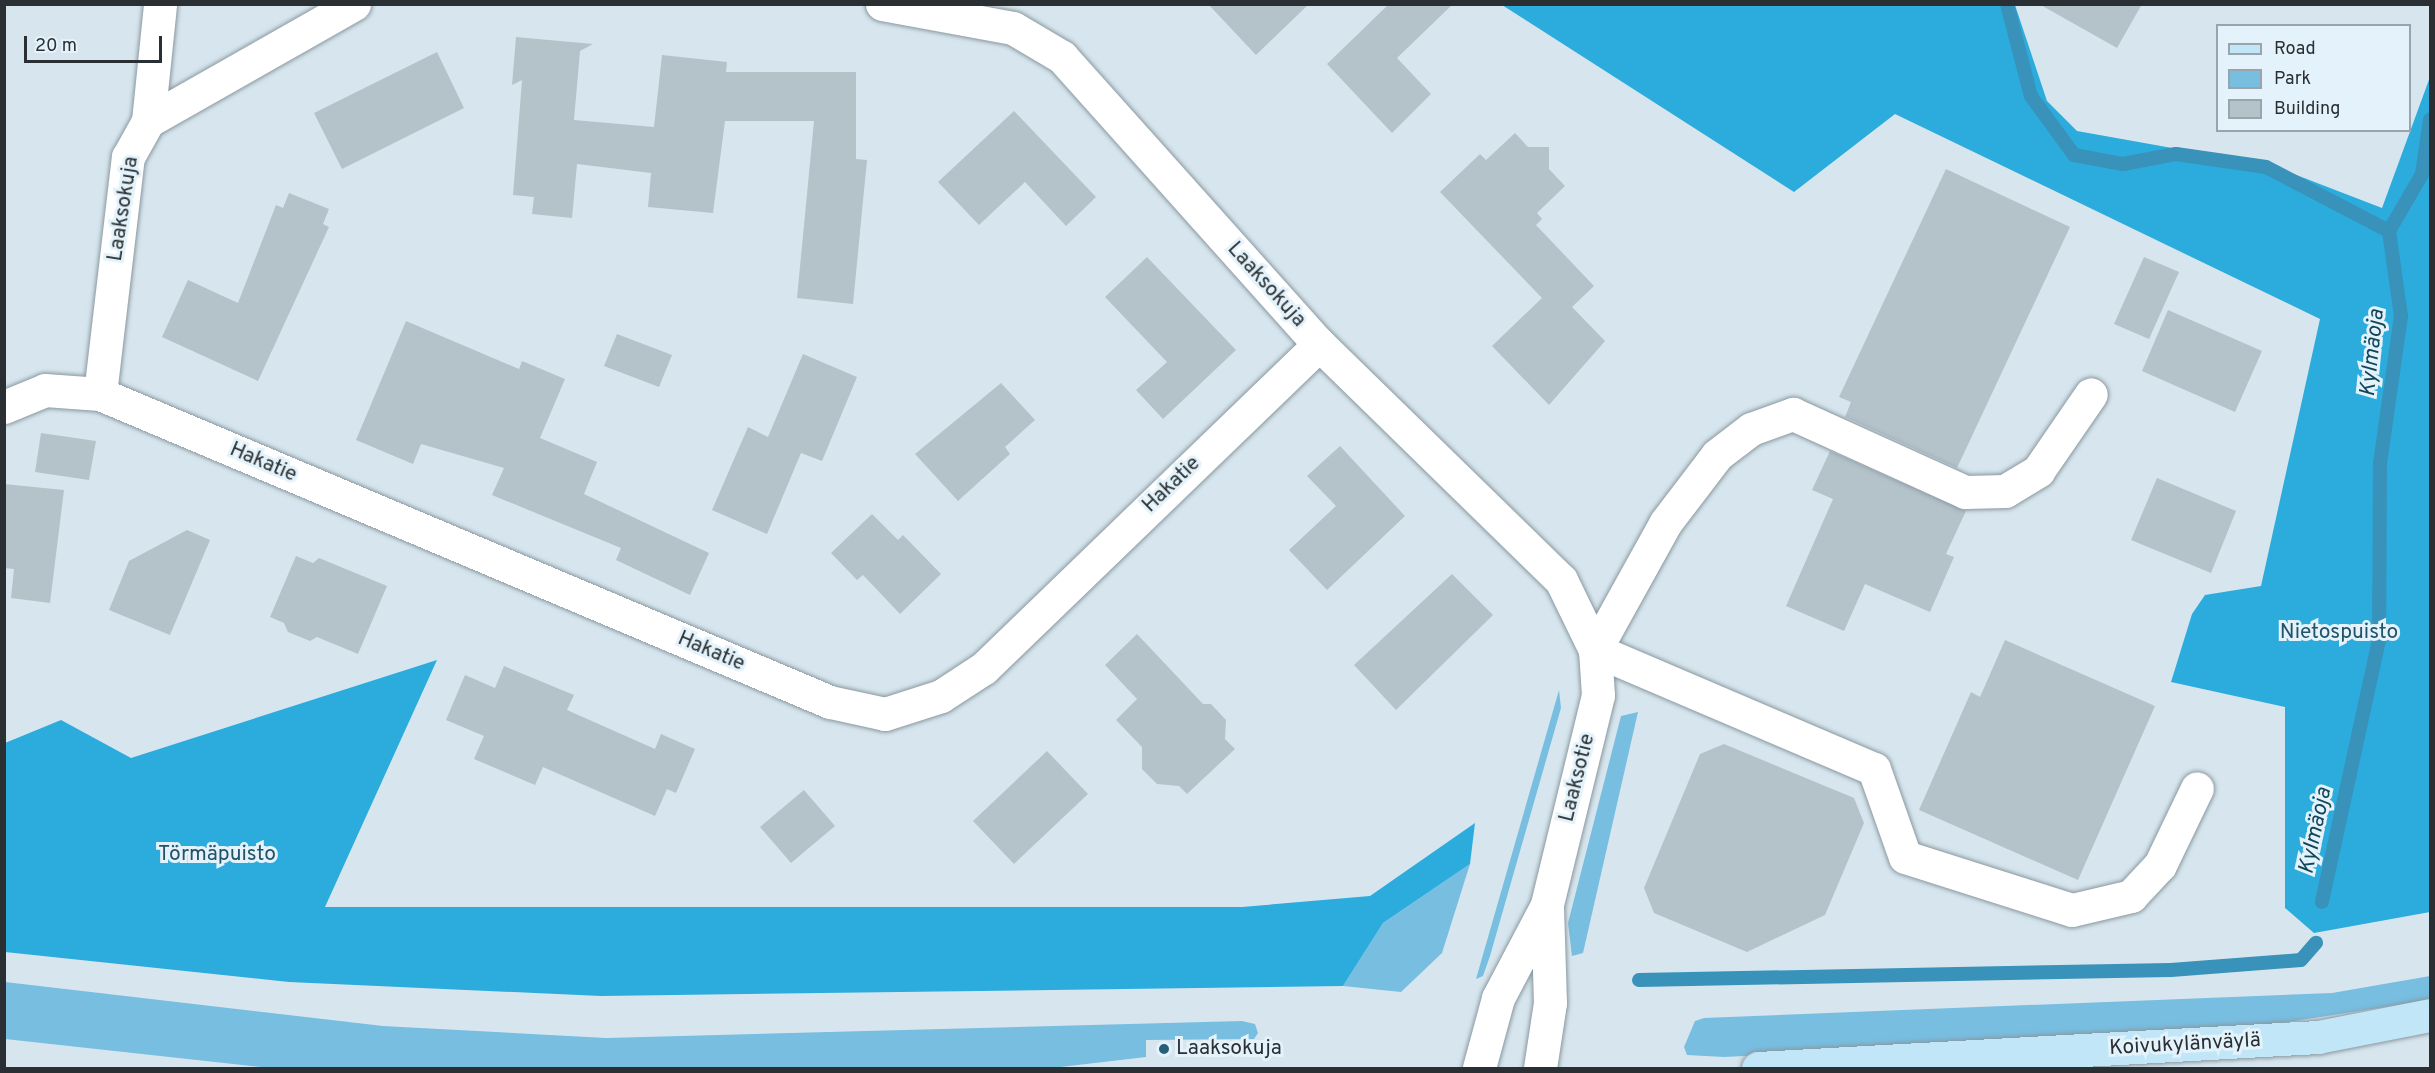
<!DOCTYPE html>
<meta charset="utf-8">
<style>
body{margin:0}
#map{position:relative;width:2435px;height:1073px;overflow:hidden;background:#d7e6ee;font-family:Overpass,sans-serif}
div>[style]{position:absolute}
.green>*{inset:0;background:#78bee0}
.forest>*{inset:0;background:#2cabdd}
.stream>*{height:14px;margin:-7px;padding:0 7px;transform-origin:7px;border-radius:7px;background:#3892b9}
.building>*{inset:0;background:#b4c2ca}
.roads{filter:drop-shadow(0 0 2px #8a98a0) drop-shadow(0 0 2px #8a98a0)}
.minor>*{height:33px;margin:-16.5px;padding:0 16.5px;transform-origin:16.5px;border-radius:16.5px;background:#fff}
.major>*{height:33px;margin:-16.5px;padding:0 16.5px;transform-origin:16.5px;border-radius:16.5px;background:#c1e6f8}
.dots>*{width:16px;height:16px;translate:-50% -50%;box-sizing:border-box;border:3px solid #e4f3fb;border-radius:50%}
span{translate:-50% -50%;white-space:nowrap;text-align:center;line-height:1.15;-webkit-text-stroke:6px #e4f3fb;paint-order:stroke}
.street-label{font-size:21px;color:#292f32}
.park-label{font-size:21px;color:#235369}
.poi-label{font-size:21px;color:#292f32}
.left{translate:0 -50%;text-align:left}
.water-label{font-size:22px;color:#13465b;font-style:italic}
.frame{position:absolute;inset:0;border:6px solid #292f32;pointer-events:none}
.legend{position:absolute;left:2216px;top:24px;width:195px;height:108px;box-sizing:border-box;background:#e4f3fb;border:2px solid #99a5ab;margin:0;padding:8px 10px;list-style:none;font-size:18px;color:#292f32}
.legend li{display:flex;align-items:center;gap:12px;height:30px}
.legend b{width:30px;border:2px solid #99a5ab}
.scale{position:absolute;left:24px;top:36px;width:138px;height:27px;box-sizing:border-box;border:3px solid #292f32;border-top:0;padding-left:8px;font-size:18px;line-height:21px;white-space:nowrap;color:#292f32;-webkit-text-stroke:4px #e4f3fb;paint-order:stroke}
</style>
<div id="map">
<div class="green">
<div style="clip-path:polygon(1559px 690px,1561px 708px,1490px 956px,1483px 976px,1476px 979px)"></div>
<div style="clip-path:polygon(1638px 712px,1583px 953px,1572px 956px,1568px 923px,1621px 716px)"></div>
<div style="clip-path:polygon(1470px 864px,1442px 953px,1401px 992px,1343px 986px,1383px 923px)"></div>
<div style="clip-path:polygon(2430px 976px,2430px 1000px,2211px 1034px,1724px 1057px,1687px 1055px,1684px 1047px,1695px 1021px,1704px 1018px,2332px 993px)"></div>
<div style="clip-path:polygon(5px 982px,383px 1026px,606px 1038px,1242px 1021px,1255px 1024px,1258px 1033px,1254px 1039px,1146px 1040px,1146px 1057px,1052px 1068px,270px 1068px,5px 1039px)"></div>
</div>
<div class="forest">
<div style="clip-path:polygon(1502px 5px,2015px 5px,2047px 101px,2077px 131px,2273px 166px,2382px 208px,2430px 77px,2430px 912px,2314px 933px,2285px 908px,2285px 707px,2171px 682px,2192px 614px,2205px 595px,2261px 586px,2320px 319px,1895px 114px,1794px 192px)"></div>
<div style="clip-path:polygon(437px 660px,325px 907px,1242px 907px,1370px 896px,1475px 823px,1470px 864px,1383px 923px,1343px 986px,601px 996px,289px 982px,5px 952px,5px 743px,61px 720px,131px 758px)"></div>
</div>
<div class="stream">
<div style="left:2007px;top:4px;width:95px;rotate:75.4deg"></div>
<div style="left:2031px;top:96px;width:73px;rotate:53.9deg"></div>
<div style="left:2074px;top:155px;width:50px;rotate:10.4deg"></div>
<div style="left:2123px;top:164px;width:54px;rotate:-10.7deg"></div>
<div style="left:2176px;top:154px;width:91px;rotate:8.2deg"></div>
<div style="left:2266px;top:167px;width:139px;rotate:27.5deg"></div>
<div style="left:2389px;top:231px;width:86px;rotate:82deg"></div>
<div style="left:2401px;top:316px;width:148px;rotate:98.1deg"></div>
<div style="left:2380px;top:463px;width:177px;rotate:90.3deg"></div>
<div style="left:2379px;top:640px;width:268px;rotate:102.3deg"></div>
<div style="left:2389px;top:231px;width:66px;rotate:-59.9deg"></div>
<div style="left:2422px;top:174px;width:55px;rotate:-81.6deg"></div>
<div style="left:1639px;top:980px;width:532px;rotate:-1.08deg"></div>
<div style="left:2171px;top:970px;width:130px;rotate:-4.4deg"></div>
<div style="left:2301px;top:960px;width:23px;rotate:-49deg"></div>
</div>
<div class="building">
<div style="clip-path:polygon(1208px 4px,1309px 4px,1256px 55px)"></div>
<div style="clip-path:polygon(1389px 4px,1453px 4px,1397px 58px,1431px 94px,1392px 133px,1327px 64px)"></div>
<div style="clip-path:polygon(2039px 4px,2142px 4px,2117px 48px)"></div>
<div style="clip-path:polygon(516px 37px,593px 44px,580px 51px,574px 120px,654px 127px,662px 55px,727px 62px,726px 72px,856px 72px,856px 159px,867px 160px,853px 304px,797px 298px,814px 121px,725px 121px,713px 213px,648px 207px,651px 173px,577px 164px,572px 218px,532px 214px,534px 197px,513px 195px,522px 80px,512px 85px)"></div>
<div style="clip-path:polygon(437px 52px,464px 108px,342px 169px,314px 113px)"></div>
<div style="clip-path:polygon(1014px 111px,1096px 197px,1066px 226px,1025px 182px,979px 225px,938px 182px)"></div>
<div style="clip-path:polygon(1515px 133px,1528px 147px,1549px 147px,1549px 169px,1565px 186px,1537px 213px,1542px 219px,1536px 225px,1594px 286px,1572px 307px,1605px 341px,1549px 405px,1492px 346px,1542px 298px,1440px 192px,1480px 154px,1486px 160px)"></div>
<div style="clip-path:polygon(1946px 169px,2070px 227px,1957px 468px,1845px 417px,1851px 402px,1839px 397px)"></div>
<div style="clip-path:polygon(289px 193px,329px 209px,323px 224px,329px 227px,258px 381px,162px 337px,188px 280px,238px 303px,276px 205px,283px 208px)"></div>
<div style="clip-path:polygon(1147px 257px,1236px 350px,1163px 419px,1136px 390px,1167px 362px,1105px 297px)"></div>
<div style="clip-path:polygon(2144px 257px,2179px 272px,2149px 339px,2114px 324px)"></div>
<div style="clip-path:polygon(2168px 310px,2262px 351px,2235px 412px,2142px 371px)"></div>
<div style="clip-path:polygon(406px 321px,519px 369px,522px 361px,565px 379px,540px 438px,597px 462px,584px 494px,709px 553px,690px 595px,616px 560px,621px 548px,492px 495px,504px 468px,421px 444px,413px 464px,356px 440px)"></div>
<div style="clip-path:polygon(617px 334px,672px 355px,659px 387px,604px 366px)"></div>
<div style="clip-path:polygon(803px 354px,857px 377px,822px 461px,801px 453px,767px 534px,712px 510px,748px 427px,768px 437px)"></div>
<div style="clip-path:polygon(1001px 383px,1035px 420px,1005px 447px,1010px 454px,958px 501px,915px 454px)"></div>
<div style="clip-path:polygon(41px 433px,96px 441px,89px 480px,35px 472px)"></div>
<div style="clip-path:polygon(1340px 446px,1405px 516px,1327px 590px,1289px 550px,1336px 506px,1307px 476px)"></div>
<div style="clip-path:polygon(1830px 451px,1966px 511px,1946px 554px,1954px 557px,1930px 612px,1865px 584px,1844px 631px,1786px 606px,1833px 499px,1812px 490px)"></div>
<div style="clip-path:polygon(2157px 478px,2236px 511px,2211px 573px,2131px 540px)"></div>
<div style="clip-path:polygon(4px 484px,64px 490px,50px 603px,11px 598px,14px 569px,4px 568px)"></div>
<div style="clip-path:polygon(872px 514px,898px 540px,903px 535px,941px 574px,900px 614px,863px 575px,857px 580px,831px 553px)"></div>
<div style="clip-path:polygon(187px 530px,210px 540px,170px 635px,109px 610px,129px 561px)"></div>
<div style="clip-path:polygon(296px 556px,313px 563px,319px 558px,387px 586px,358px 654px,317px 637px,310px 641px,288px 632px,284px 623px,270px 617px)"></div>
<div style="clip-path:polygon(1452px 574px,1493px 615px,1396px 710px,1354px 665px)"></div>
<div style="clip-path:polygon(1137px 634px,1203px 704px,1211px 704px,1226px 720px,1225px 739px,1235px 749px,1187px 794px,1179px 786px,1157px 784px,1142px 769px,1142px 747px,1116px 720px,1137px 699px,1105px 665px)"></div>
<div style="clip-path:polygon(2005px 640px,2155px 706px,2078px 880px,1919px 810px,1971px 692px,1980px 697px)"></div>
<div style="clip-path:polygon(504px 666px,574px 695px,567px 710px,655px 749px,661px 734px,695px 749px,676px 793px,667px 789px,655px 816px,543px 767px,535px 785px,474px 759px,484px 736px,446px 720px,465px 675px,495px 688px)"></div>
<div style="clip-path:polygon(1724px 744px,1854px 798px,1864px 823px,1825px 915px,1747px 952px,1654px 913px,1644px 888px,1700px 754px)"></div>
<div style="clip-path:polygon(1047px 751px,1088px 794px,1014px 864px,973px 821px)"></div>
<div style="clip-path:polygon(804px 790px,835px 826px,791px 863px,760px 827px)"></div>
</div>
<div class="roads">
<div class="minor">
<div style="left:882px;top:4px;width:133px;rotate:10.4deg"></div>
<div style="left:1013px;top:28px;width:57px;rotate:30.6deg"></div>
<div style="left:1062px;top:57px;width:385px;rotate:48.2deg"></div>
<div style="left:1319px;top:344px;width:338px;rotate:44.3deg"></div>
<div style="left:1561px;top:580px;width:78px;rotate:64.1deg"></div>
<div style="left:1595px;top:650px;width:45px;rotate:86.2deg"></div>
<div style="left:1598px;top:695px;width:216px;rotate:103.7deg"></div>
<div style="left:1547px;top:905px;width:105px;rotate:117.8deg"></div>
<div style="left:1498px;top:998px;width:73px;rotate:105.2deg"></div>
<div style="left:148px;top:121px;width:118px;rotate:-84.1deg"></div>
<div style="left:100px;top:394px;width:239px;rotate:-83.3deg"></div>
<div style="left:128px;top:157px;width:41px;rotate:-60.9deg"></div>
<div style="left:148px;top:121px;width:237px;rotate:-29.6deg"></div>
<div style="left:4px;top:407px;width:44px;rotate:-22.5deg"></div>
<div style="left:45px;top:390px;width:55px;rotate:4.2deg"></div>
<div style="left:100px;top:394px;width:792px;rotate:22.88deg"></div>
<div style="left:830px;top:702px;width:56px;rotate:12.3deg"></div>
<div style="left:885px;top:714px;width:59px;rotate:-17.8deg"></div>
<div style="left:941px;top:696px;width:51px;rotate:-33.1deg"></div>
<div style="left:984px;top:668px;width:466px;rotate:-44deg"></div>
<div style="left:1595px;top:650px;width:303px;rotate:23.1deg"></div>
<div style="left:1874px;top:769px;width:93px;rotate:70.6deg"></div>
<div style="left:1905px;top:857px;width:175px;rotate:17.6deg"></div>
<div style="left:2072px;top:910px;width:61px;rotate:-13.3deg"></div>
<div style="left:2131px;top:896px;width:42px;rotate:-46.9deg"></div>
<div style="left:2160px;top:865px;width:85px;rotate:-64.3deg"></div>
<div style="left:1595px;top:650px;width:146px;rotate:-61deg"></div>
<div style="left:1666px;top:522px;width:84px;rotate:-52.7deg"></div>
<div style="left:1717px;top:455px;width:43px;rotate:-37.4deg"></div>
<div style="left:1751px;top:429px;width:45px;rotate:-19.7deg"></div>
<div style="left:1793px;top:414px;width:189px;rotate:24.4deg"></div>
<div style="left:1965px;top:492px;width:40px;rotate:-1.4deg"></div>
<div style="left:2005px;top:491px;width:39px;rotate:-31deg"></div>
<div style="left:2038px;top:471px;width:93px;rotate:-55.5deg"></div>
<div style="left:1540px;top:1068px;width:66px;rotate:-81.3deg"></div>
<div style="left:1550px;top:1003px;width:97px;rotate:-91.8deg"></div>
</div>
<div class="major">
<div style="left:1758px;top:1068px;width:561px;rotate:-3.17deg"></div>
<div style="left:2318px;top:1037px;width:114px;rotate:-11.1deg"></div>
</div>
</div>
<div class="dots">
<div style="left:1164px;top:1049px;background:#265f78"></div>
</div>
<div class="street-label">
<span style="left:124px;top:209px;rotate:-81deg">Laaksokuja</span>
<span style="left:1266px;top:285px;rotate:48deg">Laaksokuja</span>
<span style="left:263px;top:463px;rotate:23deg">Hakatie</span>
<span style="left:1172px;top:485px;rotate:-44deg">Hakatie</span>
<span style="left:711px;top:652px;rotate:23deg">Hakatie</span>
<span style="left:1578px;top:778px;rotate:-76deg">Laaksotie</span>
<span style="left:2185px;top:1045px;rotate:-3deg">Koivukylänväylä</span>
</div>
<div class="park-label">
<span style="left:2339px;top:633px">Nietospuisto</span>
<span style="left:217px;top:855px">Törmäpuisto</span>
</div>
<div class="poi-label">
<span class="left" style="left:1176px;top:1049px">Laaksokuja</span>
</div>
<div class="water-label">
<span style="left:2373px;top:353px;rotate:-84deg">Kylmäoja</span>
<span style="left:2316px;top:831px;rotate:-78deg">Kylmäoja</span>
</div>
<div class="frame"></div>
<ul class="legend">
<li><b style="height:8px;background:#c1e6f8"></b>Road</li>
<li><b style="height:16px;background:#78bee0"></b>Park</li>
<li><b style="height:16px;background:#b4c2ca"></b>Building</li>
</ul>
<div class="scale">20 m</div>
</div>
